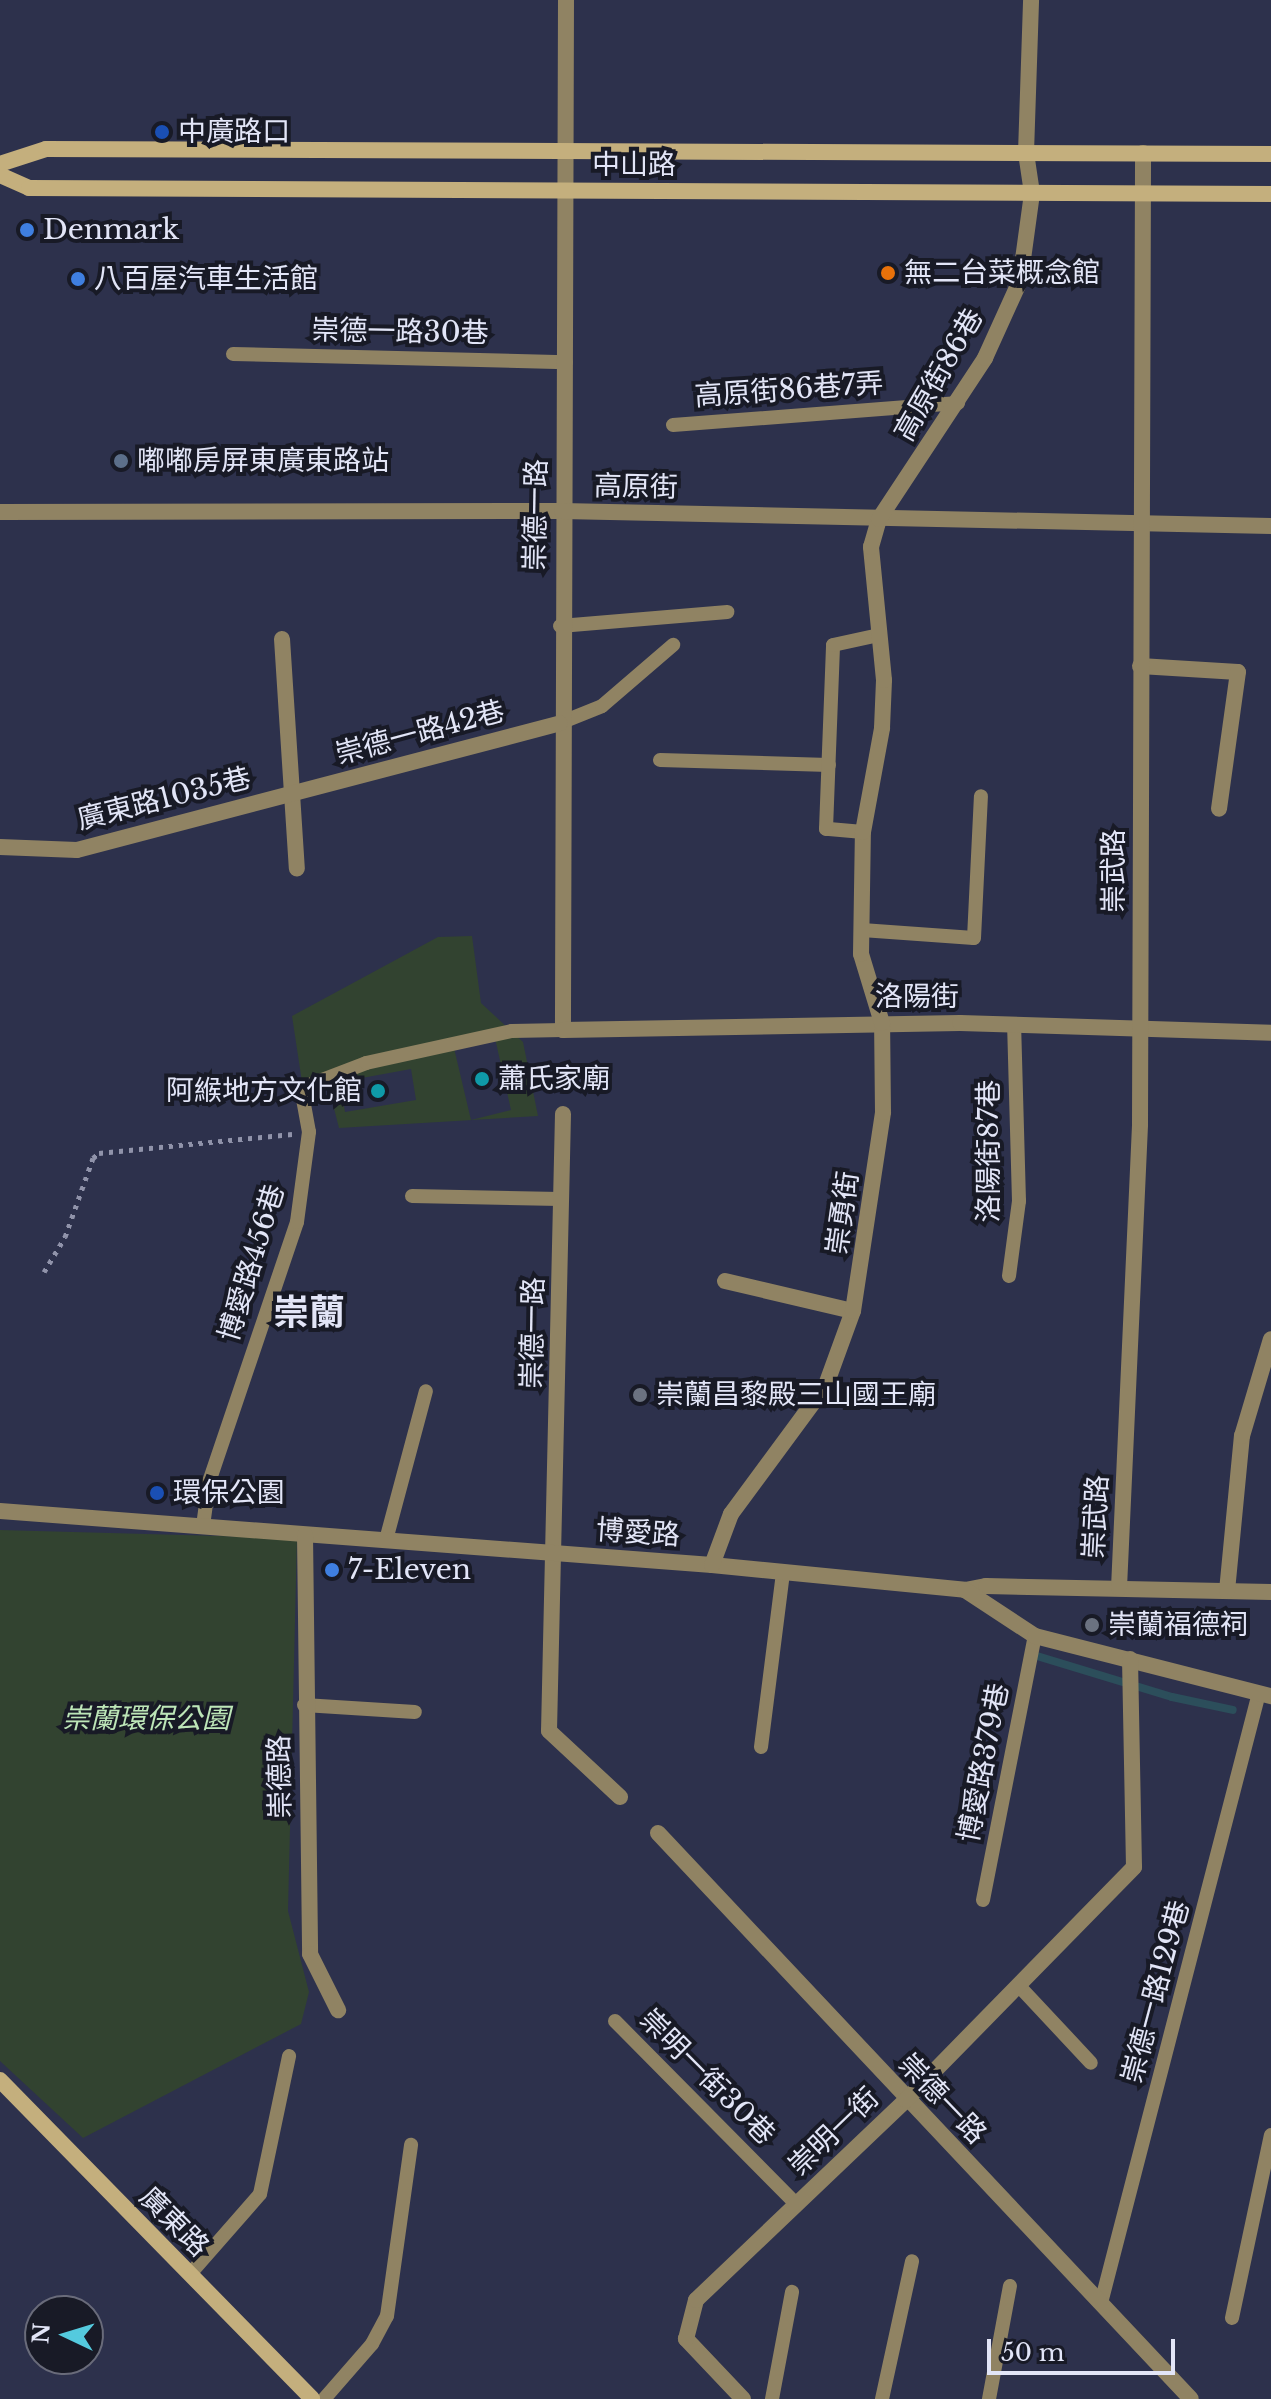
<!DOCTYPE html>
<meta charset="utf-8">
<style>
body{margin:0}
#map{position:relative;width:1271px;height:2399px;overflow:hidden;background:#2d314c;font-family:"Libre Baskerville","Noto Sans TC",serif}
div>[style]{position:absolute}
.green>*{inset:0;background:#324330}
.stream>*{height:8px;margin:-4px;padding:0 4px;transform-origin:4px;border-radius:4px;background:#2c4e5b}
.path>*{height:5px;margin-top:-2.5px;transform-origin:0;background:repeating-linear-gradient(90deg,#9093aa 0 4px,transparent 0 10px)}
.lane>*{height:14px;margin:-7px;padding:0 7px;transform-origin:7px;border-radius:7px;background:#908363}
.street>*{height:16px;margin:-8px;padding:0 8px;transform-origin:8px;border-radius:8px;background:#908363}
.secondary>*{height:16px;margin:-8px;padding:0 8px;transform-origin:8px;border-radius:8px;background:#c4af7d}
.dots>*{width:22px;height:22px;translate:-50% -50%;box-sizing:border-box;border:4px solid #181a26;border-radius:50%}
span{translate:-50% -50%;white-space:nowrap;text-align:center;line-height:1.15;-webkit-text-stroke:8px #181a26;paint-order:stroke}
.poi-label{font-size:28px;color:#e2e5f7}
.left{translate:0 -50%;text-align:left}
.right{translate:-100% -50%;text-align:right}
.street-label{font-size:28px;color:#e2e5f7}
.park-label{font-size:28px;color:#bde6b8;font-style:italic}
.district-label{font-size:36px;color:#e2e5f7;font-weight:700}
.north{position:absolute;left:24px;top:2295px;width:80px;height:80px;box-sizing:border-box;background:#181a26;border:2px solid #696b7a;border-radius:50%;rotate:274deg;font-size:22px;font-weight:700;line-height:32px;text-align:center;color:#e2e5f7}
.north::after{content:'';display:block;margin:auto;width:28px;height:36px;background:#54cade;clip-path:polygon(50% 0,100% 100%,50% 72%,0 100%)}
.scale{position:absolute;left:987px;top:2339px;width:188px;height:36px;box-sizing:border-box;border:4px solid #e2e5f7;border-top:0;padding-left:10px;font-size:24px;line-height:28px;white-space:nowrap;color:#e2e5f7;-webkit-text-stroke:6px #181a26;paint-order:stroke}
</style>
<div id="map">
<div class="green">
<div style="clip-path:polygon(evenodd,472px 936px,481px 1003px,523px 1042px,538px 1116px,339px 1128px,328px 1085px,302px 1082px,292px 1016px,438px 937px,472px 936px,495px 1038px,511px 1110px,471px 1120px,454px 1048px,495px 1038px,472px 936px,411px 1069px,416px 1100px,345px 1112px,340px 1082px,411px 1069px)"></div>
<div style="clip-path:polygon(0 1530px,297px 1538px,288px 1911px,309px 1992px,301px 2024px,83px 2138px,0 2061px)"></div>
</div>
<div class="stream">
<div style="left:1037px;top:1656px;width:141px;rotate:16.9deg"></div>
<div style="left:1172px;top:1697px;width:62px;rotate:12deg"></div>
</div>
<div class="path">
<div style="left:44px;top:1272px;width:41px;rotate:-59deg"></div>
<div style="left:65px;top:1237px;width:84px;rotate:-70.5deg"></div>
<div style="left:93px;top:1158px;width:8px;rotate:-40deg"></div>
<div style="left:99px;top:1153px;width:194px;rotate:-5.6deg"></div>
</div>
<div class="lane">
<div style="left:233px;top:354px;width:333px;rotate:1.4deg"></div>
<div style="left:673px;top:425px;width:286px;rotate:-4.4deg"></div>
<div style="left:560px;top:626px;width:168px;rotate:-4.8deg"></div>
<div style="left:560px;top:723px;width:45px;rotate:-22deg"></div>
<div style="left:602px;top:706px;width:94px;rotate:-40.7deg"></div>
<div style="left:660px;top:760px;width:169px;rotate:1.7deg"></div>
<div style="left:863px;top:832px;width:37px;rotate:-175deg"></div>
<div style="left:826px;top:829px;width:184px;rotate:-87.8deg"></div>
<div style="left:833px;top:645px;width:47px;rotate:-12.3deg"></div>
<div style="left:862px;top:930px;width:112px;rotate:4.1deg"></div>
<div style="left:974px;top:938px;width:142px;rotate:-87.2deg"></div>
<div style="left:412px;top:1196px;width:148px;rotate:1.2deg"></div>
<div style="left:1009px;top:1276px;width:76px;rotate:-82.4deg"></div>
<div style="left:1019px;top:1201px;width:175px;rotate:-91.6deg"></div>
<div style="left:203px;top:1526px;width:44px;rotate:-82.2deg"></div>
<div style="left:209px;top:1482px;width:274px;rotate:-71.3deg"></div>
<div style="left:297px;top:1222px;width:91px;rotate:-82.4deg"></div>
<div style="left:309px;top:1132px;width:45px;rotate:-100.3deg"></div>
<div style="left:301px;top:1088px;width:70px;rotate:-21deg"></div>
<div style="left:366px;top:1063px;width:149px;rotate:-12.4deg"></div>
<div style="left:512px;top:1031px;width:51px;rotate:-1.1deg"></div>
<div style="left:386px;top:1540px;width:154px;rotate:-75deg"></div>
<div style="left:304px;top:1705px;width:111px;rotate:3.6deg"></div>
<div style="left:761px;top:1747px;width:176px;rotate:-82.8deg"></div>
<div style="left:983px;top:1900px;width:269px;rotate:-78.9deg"></div>
<div style="left:1019px;top:1986px;width:105px;rotate:46.9deg"></div>
<div style="left:615px;top:2021px;width:257px;rotate:45.3deg"></div>
<div style="left:190px;top:2274px;width:106px;rotate:-48.8deg"></div>
<div style="left:260px;top:2194px;width:141px;rotate:-78.1deg"></div>
<div style="left:1101px;top:2303px;width:630px;rotate:-75.48deg"></div>
<div style="left:1232px;top:2318px;width:187px;rotate:-78deg"></div>
<div style="left:324px;top:2399px;width:73px;rotate:-48.9deg"></div>
<div style="left:372px;top:2344px;width:32px;rotate:-62deg"></div>
<div style="left:387px;top:2316px;width:173px;rotate:-82deg"></div>
<div style="left:772px;top:2399px;width:109px;rotate:-79.4deg"></div>
<div style="left:882px;top:2399px;width:141px;rotate:-77.7deg"></div>
<div style="left:989px;top:2399px;width:115px;rotate:-79.5deg"></div>
</div>
<div class="street">
<div style="left:566px;top:0;width:1030px;rotate:90.17deg"></div>
<div style="left:563px;top:1030px;width:397px;rotate:-1deg"></div>
<div style="left:960px;top:1023px;width:311px;rotate:1.8deg"></div>
<div style="left:0;top:512px;width:562px;rotate:-0.1deg"></div>
<div style="left:562px;top:511px;width:709px;rotate:1.21deg"></div>
<div style="left:282px;top:639px;width:230px;rotate:86.3deg"></div>
<div style="left:1140px;top:666px;width:98px;rotate:3.5deg"></div>
<div style="left:1238px;top:672px;width:138px;rotate:97.9deg"></div>
<div style="left:0;top:847px;width:77px;rotate:2.2deg"></div>
<div style="left:77px;top:850px;width:499px;rotate:-14.7deg"></div>
<div style="left:563px;top:1114px;width:617px;rotate:91.3deg"></div>
<div style="left:549px;top:1731px;width:97px;rotate:42.9deg"></div>
<div style="left:725px;top:1281px;width:131px;rotate:13.2deg"></div>
<div style="left:0;top:1511px;width:714px;rotate:4.34deg"></div>
<div style="left:712px;top:1565px;width:254px;rotate:5.6deg"></div>
<div style="left:965px;top:1590px;width:21px;rotate:-11deg"></div>
<div style="left:986px;top:1586px;width:285px;rotate:1.2deg"></div>
<div style="left:305px;top:1535px;width:419px;rotate:89.3deg"></div>
<div style="left:310px;top:1954px;width:63px;rotate:63.4deg"></div>
<div style="left:712px;top:1565px;width:54px;rotate:-69.6deg"></div>
<div style="left:731px;top:1514px;width:160px;rotate:-53.6deg"></div>
<div style="left:826px;top:1385px;width:79px;rotate:-70deg"></div>
<div style="left:853px;top:1311px;width:201px;rotate:-81.4deg"></div>
<div style="left:883px;top:1112px;width:89px;rotate:-90.6deg"></div>
<div style="left:882px;top:1023px;width:72px;rotate:-106.9deg"></div>
<div style="left:861px;top:954px;width:122px;rotate:-89.1deg"></div>
<div style="left:863px;top:832px;width:106px;rotate:-79.6deg"></div>
<div style="left:882px;top:728px;width:48px;rotate:-87.6deg"></div>
<div style="left:884px;top:680px;width:134px;rotate:-95.6deg"></div>
<div style="left:871px;top:547px;width:29px;rotate:-74deg"></div>
<div style="left:879px;top:519px;width:193px;rotate:-56.6deg"></div>
<div style="left:985px;top:358px;width:85px;rotate:-65.6deg"></div>
<div style="left:1020px;top:281px;width:89px;rotate:-82.2deg"></div>
<div style="left:1032px;top:193px;width:40px;rotate:-98.5deg"></div>
<div style="left:1026px;top:153px;width:153px;rotate:-88.1deg"></div>
<div style="left:1119px;top:1588px;width:464px;rotate:-87.4deg"></div>
<div style="left:1140px;top:1124px;width:971px;rotate:-89.82deg"></div>
<div style="left:965px;top:1590px;width:84px;rotate:33.3deg"></div>
<div style="left:1035px;top:1636px;width:244px;rotate:14.3deg"></div>
<div style="left:1227px;top:1591px;width:156px;rotate:-84.5deg"></div>
<div style="left:1242px;top:1436px;width:101px;rotate:-73.4deg"></div>
<div style="left:658px;top:1833px;width:777px;rotate:46.72deg"></div>
<div style="left:743px;top:2399px;width:83px;rotate:-133.5deg"></div>
<div style="left:686px;top:2339px;width:40px;rotate:-75.6deg"></div>
<div style="left:696px;top:2300px;width:290px;rotate:-43.6deg"></div>
<div style="left:906px;top:2100px;width:326px;rotate:-45.6deg"></div>
<div style="left:1134px;top:1867px;width:208px;rotate:-91.1deg"></div>
</div>
<div class="secondary">
<div style="left:0;top:164px;width:48px;rotate:-18.1deg"></div>
<div style="left:46px;top:149px;width:1225px;rotate:0.23deg"></div>
<div style="left:0;top:175px;width:32px;rotate:24deg"></div>
<div style="left:29px;top:188px;width:1242px;rotate:0.28deg"></div>
<div style="left:0;top:2080px;width:446px;rotate:45.6deg"></div>
</div>
<div class="dots">
<div style="left:162px;top:132px;background:#1a4fb4"></div>
<div style="left:27px;top:230px;background:#3f7fe0"></div>
<div style="left:888px;top:273px;background:#e8710a"></div>
<div style="left:78px;top:279px;background:#3f7fe0"></div>
<div style="left:121px;top:461px;background:#5c6f8a"></div>
<div style="left:482px;top:1079px;background:#0f9aa8"></div>
<div style="left:378px;top:1091px;background:#0f9aa8"></div>
<div style="left:640px;top:1395px;background:#6b7280"></div>
<div style="left:157px;top:1493px;background:#1a4fb4"></div>
<div style="left:332px;top:1570px;background:#3f7fe0"></div>
<div style="left:1092px;top:1625px;background:#6b7280"></div>
</div>
<div class="poi-label">
<span class="left" style="left:178px;top:132px">中廣路口</span>
<span class="left" style="left:43px;top:230px">Denmark</span>
<span class="left" style="left:904px;top:273px">無二台菜概念館</span>
<span class="left" style="left:94px;top:279px">八百屋汽車生活館</span>
<span class="left" style="left:137px;top:461px">嘟嘟房屏東廣東路站</span>
<span class="left" style="left:498px;top:1079px">蕭氏家廟</span>
<span class="right" style="left:362px;top:1091px">阿緱地方文化館</span>
<span class="left" style="left:656px;top:1395px">崇蘭昌黎殿三山國王廟</span>
<span class="left" style="left:173px;top:1493px">環保公園</span>
<span class="left" style="left:348px;top:1570px">7-Eleven</span>
<span class="left" style="left:1108px;top:1625px">崇蘭福德祠</span>
</div>
<div class="street-label">
<span style="left:634px;top:165px">中山路</span>
<span style="left:400px;top:332px;rotate:1deg">崇德一路30巷</span>
<span style="left:939px;top:375px;rotate:-60deg">高原街86巷</span>
<span style="left:789px;top:390px;rotate:-4deg">高原街86巷7弄</span>
<span style="left:636px;top:487px;rotate:1deg">高原街</span>
<span style="left:536px;top:515px;rotate:-89deg">崇德一路</span>
<span style="left:420px;top:733px;rotate:-15deg">崇德一路42巷</span>
<span style="left:164px;top:799px;rotate:-14deg">廣東路1035巷</span>
<span style="left:1114px;top:871px;rotate:-90deg">崇武路</span>
<span style="left:917px;top:997px">洛陽街</span>
<span style="left:989px;top:1151px;rotate:-90deg">洛陽街87巷</span>
<span style="left:843px;top:1213px;rotate:-82deg">崇勇街</span>
<span style="left:252px;top:1263px;rotate:-73deg">博愛路456巷</span>
<span style="left:533px;top:1333px;rotate:-89deg">崇德一路</span>
<span style="left:1096px;top:1517px;rotate:-87deg">崇武路</span>
<span style="left:638px;top:1533px;rotate:4deg">博愛路</span>
<span style="left:984px;top:1763px;rotate:-79deg">博愛路379巷</span>
<span style="left:280px;top:1777px;rotate:-91deg">崇德路</span>
<span style="left:1156px;top:1992px;rotate:-75deg">崇德一路129巷</span>
<span style="left:707px;top:2077px;rotate:45deg">崇明一街30巷</span>
<span style="left:942px;top:2099px;rotate:46deg">崇德一路</span>
<span style="left:834px;top:2132px;rotate:-44deg">崇明一街</span>
<span style="left:174px;top:2222px;rotate:45deg">廣東路</span>
</div>
<div class="park-label">
<span style="left:146px;top:1719px">崇蘭環保公園</span>
</div>
<div class="district-label">
<span style="left:309px;top:1313px">崇蘭</span>
</div>
<div class="north">N</div>
<div class="scale">50 m</div>
</div>
